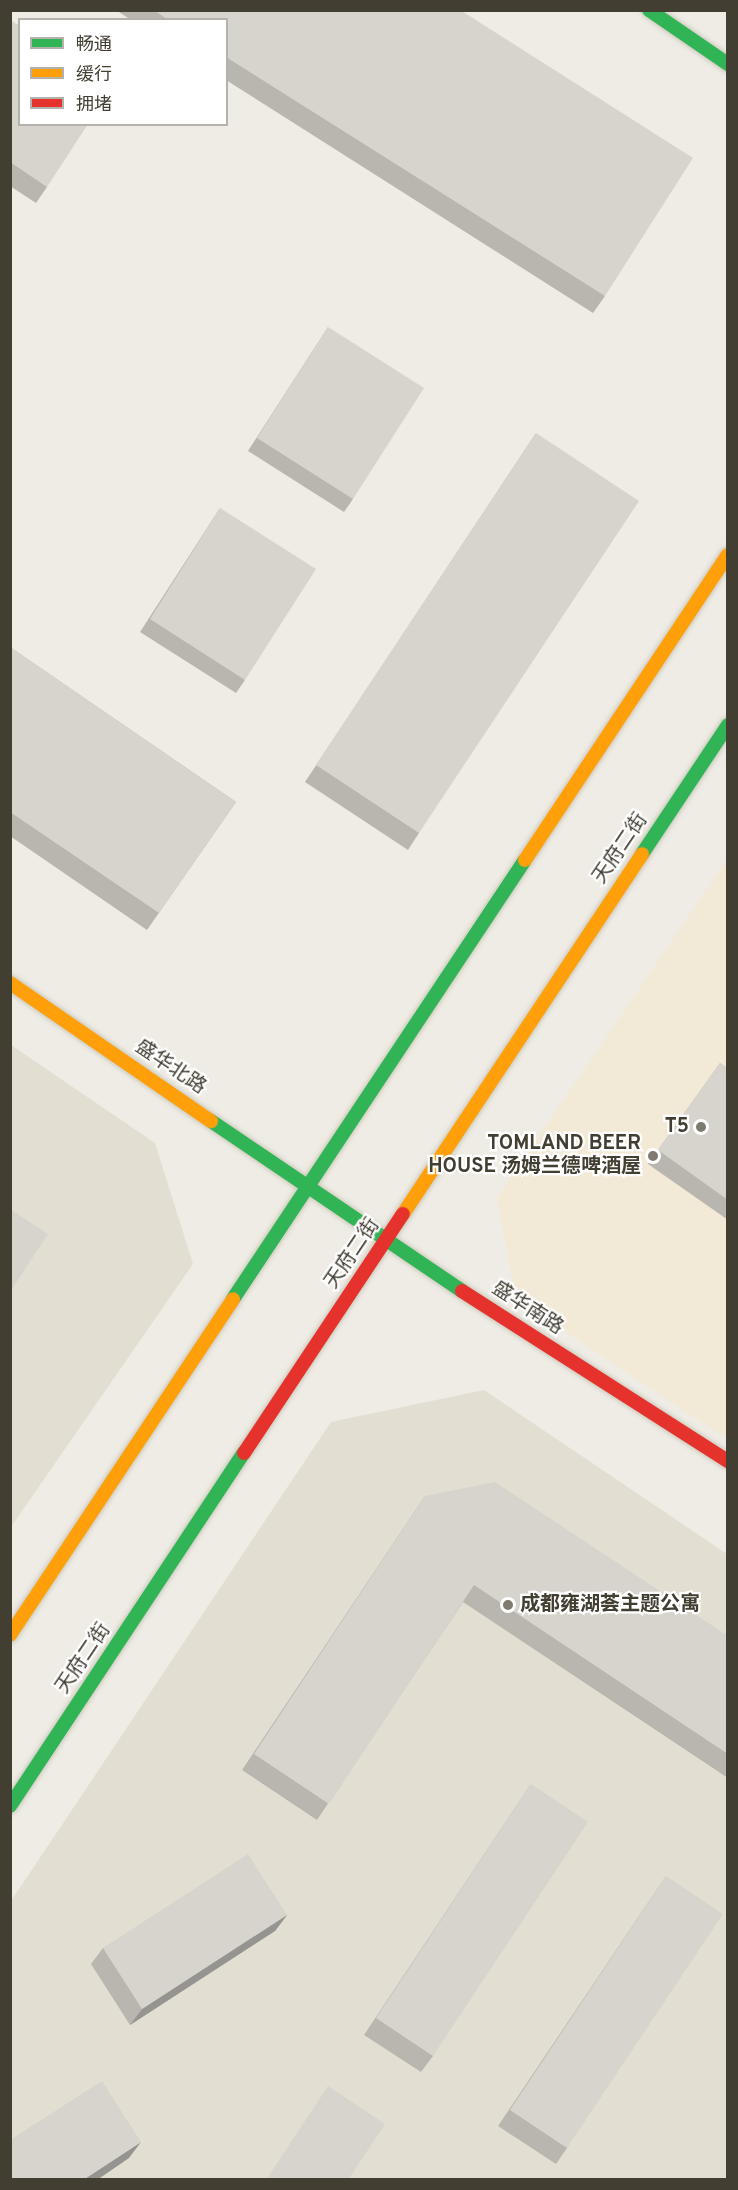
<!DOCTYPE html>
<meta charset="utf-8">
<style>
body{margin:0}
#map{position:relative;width:738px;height:2190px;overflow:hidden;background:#eeece5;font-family:Overpass,"Noto Sans SC",sans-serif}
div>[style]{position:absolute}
.residential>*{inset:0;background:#e3ded2}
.commercial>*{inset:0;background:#f2e9d6}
.roads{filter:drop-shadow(0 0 2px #cdcabc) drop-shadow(0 0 2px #cdcabc)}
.fast>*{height:14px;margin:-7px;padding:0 7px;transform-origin:7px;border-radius:7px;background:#30b455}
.slow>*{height:14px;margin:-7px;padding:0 7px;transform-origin:7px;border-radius:7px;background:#ff9f0a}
.jam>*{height:14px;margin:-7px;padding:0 7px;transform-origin:7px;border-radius:7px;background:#e5322d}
.wall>*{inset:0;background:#b9b6b0}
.shaded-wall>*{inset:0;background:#969490}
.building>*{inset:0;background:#d7d4cd}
.dots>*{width:16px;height:16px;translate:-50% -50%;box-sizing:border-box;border:3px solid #fff;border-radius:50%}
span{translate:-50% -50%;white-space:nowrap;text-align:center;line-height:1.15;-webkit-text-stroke:4.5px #fff;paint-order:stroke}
.street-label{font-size:20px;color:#433e32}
.poi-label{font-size:20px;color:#433e32;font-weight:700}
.right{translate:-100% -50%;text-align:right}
.left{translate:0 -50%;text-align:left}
.frame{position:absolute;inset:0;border:12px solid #433e32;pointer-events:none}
.legend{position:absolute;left:18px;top:18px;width:210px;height:108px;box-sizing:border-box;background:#fff;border:2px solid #b4b2ad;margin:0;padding:8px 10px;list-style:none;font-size:18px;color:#433e32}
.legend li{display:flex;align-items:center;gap:12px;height:30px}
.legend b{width:30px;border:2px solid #b4b2ad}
</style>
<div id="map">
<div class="residential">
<div style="clip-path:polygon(11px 1045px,155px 1143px,193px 1264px,11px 1527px)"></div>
<div style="clip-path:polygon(484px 1390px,727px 1554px,727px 2179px,11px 2180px,11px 1901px,331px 1422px)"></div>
</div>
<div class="commercial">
<div style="clip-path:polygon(727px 860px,727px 1439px,516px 1299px,497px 1198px)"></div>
</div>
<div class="roads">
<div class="fast">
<div style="left:649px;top:10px;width:96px;rotate:34.4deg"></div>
<div style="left:642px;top:854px;width:155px;rotate:-56.3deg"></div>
<div style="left:211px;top:1121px;width:303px;rotate:34.1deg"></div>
<div style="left:233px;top:1299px;width:527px;rotate:-56.37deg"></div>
<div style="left:10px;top:1806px;width:424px;rotate:-56.5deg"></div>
</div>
<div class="slow">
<div style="left:525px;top:860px;width:366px;rotate:-56.4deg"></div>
<div style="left:10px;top:983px;width:244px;rotate:34.5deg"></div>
<div style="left:403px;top:1214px;width:432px;rotate:-56.4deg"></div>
<div style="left:10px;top:1635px;width:403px;rotate:-56.4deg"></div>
</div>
<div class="jam">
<div style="left:462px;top:1291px;width:316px;rotate:32.6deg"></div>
<div style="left:244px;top:1453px;width:287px;rotate:-56.4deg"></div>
</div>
</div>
<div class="wall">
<div style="clip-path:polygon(116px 10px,460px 10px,605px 296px,593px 313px,226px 80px,226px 20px,131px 20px)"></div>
<div style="clip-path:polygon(10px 20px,47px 187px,36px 203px,10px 186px)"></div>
<div style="clip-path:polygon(328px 327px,353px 499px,344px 512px,248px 451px)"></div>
<div style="clip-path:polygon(536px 433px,419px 833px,408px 850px,305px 782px)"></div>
<div style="clip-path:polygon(220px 508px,245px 680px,236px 693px,140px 632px)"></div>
<div style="clip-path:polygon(10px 647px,236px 802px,147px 930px,10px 836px)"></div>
<div style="clip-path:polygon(720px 1063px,728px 1069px,728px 1220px,648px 1164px)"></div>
<div style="clip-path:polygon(425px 1496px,728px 1636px,728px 1778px,463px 1602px,317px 1820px,242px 1770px)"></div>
<div style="clip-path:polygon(531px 1784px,433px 2056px,421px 2072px,364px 2035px)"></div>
<div style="clip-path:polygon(666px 1876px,567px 2148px,556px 2164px,498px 2126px)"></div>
<div style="clip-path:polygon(287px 1915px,275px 1931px,130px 2025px,91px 1964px,103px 1948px)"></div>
</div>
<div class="shaded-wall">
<div style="clip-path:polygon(287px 1915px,275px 1931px,130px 2025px,142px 2009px)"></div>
<div style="clip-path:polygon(141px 2142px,129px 2158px,97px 2180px,83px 2180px)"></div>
</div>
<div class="building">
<div style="clip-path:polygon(154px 10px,460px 10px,693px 158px,605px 296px,226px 57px,226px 20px,168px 20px)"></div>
<div style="clip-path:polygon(10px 20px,20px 26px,20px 124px,88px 124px,47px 187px,10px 162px)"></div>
<div style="clip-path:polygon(328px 327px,424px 388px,353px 499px,257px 438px)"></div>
<div style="clip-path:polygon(536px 433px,639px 501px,419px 833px,316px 765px)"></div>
<div style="clip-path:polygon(220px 508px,316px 569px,245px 680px,150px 619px)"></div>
<div style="clip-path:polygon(10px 647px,236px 802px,159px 913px,10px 812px)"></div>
<div style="clip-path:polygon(720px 1063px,728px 1069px,728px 1200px,658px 1150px)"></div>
<div style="clip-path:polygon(10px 1209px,48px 1234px,10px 1292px)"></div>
<div style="clip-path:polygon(495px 1482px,728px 1636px,728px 1754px,474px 1585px,329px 1804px,254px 1754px,425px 1496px)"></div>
<div style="clip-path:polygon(531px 1784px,588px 1822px,433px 2056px,376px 2018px)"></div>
<div style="clip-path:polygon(248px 1854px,287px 1915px,142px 2009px,103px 1948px)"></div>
<div style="clip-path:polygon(666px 1876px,723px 1914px,567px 2148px,510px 2110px)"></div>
<div style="clip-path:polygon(102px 2081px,141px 2142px,83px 2180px,10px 2180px,10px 2140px)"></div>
<div style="clip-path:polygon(328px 2086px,385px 2124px,348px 2180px,266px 2180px)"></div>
</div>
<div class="dots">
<div style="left:701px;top:1127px;background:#7f7b71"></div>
<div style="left:653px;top:1156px;background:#7f7b71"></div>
<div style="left:508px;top:1605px;background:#7f7b71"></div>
</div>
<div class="street-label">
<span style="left:621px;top:849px;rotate:-56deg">天府二街</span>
<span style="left:170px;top:1068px;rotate:34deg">盛华北路</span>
<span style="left:353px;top:1254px;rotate:-56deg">天府二街</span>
<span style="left:527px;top:1309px;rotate:33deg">盛华南路</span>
<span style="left:84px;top:1659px;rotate:-56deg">天府二街</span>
</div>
<div class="poi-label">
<span class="right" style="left:689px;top:1127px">T5</span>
<span class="right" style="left:641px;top:1156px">TOMLAND BEER<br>HOUSE 汤姆兰德啤酒屋</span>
<span class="left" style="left:520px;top:1605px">成都雍湖荟主题公寓</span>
</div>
<div class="frame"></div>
<ul class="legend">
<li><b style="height:8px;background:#30b455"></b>畅通</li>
<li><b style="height:8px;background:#ff9f0a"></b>缓行</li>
<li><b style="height:8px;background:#e5322d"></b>拥堵</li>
</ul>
</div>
